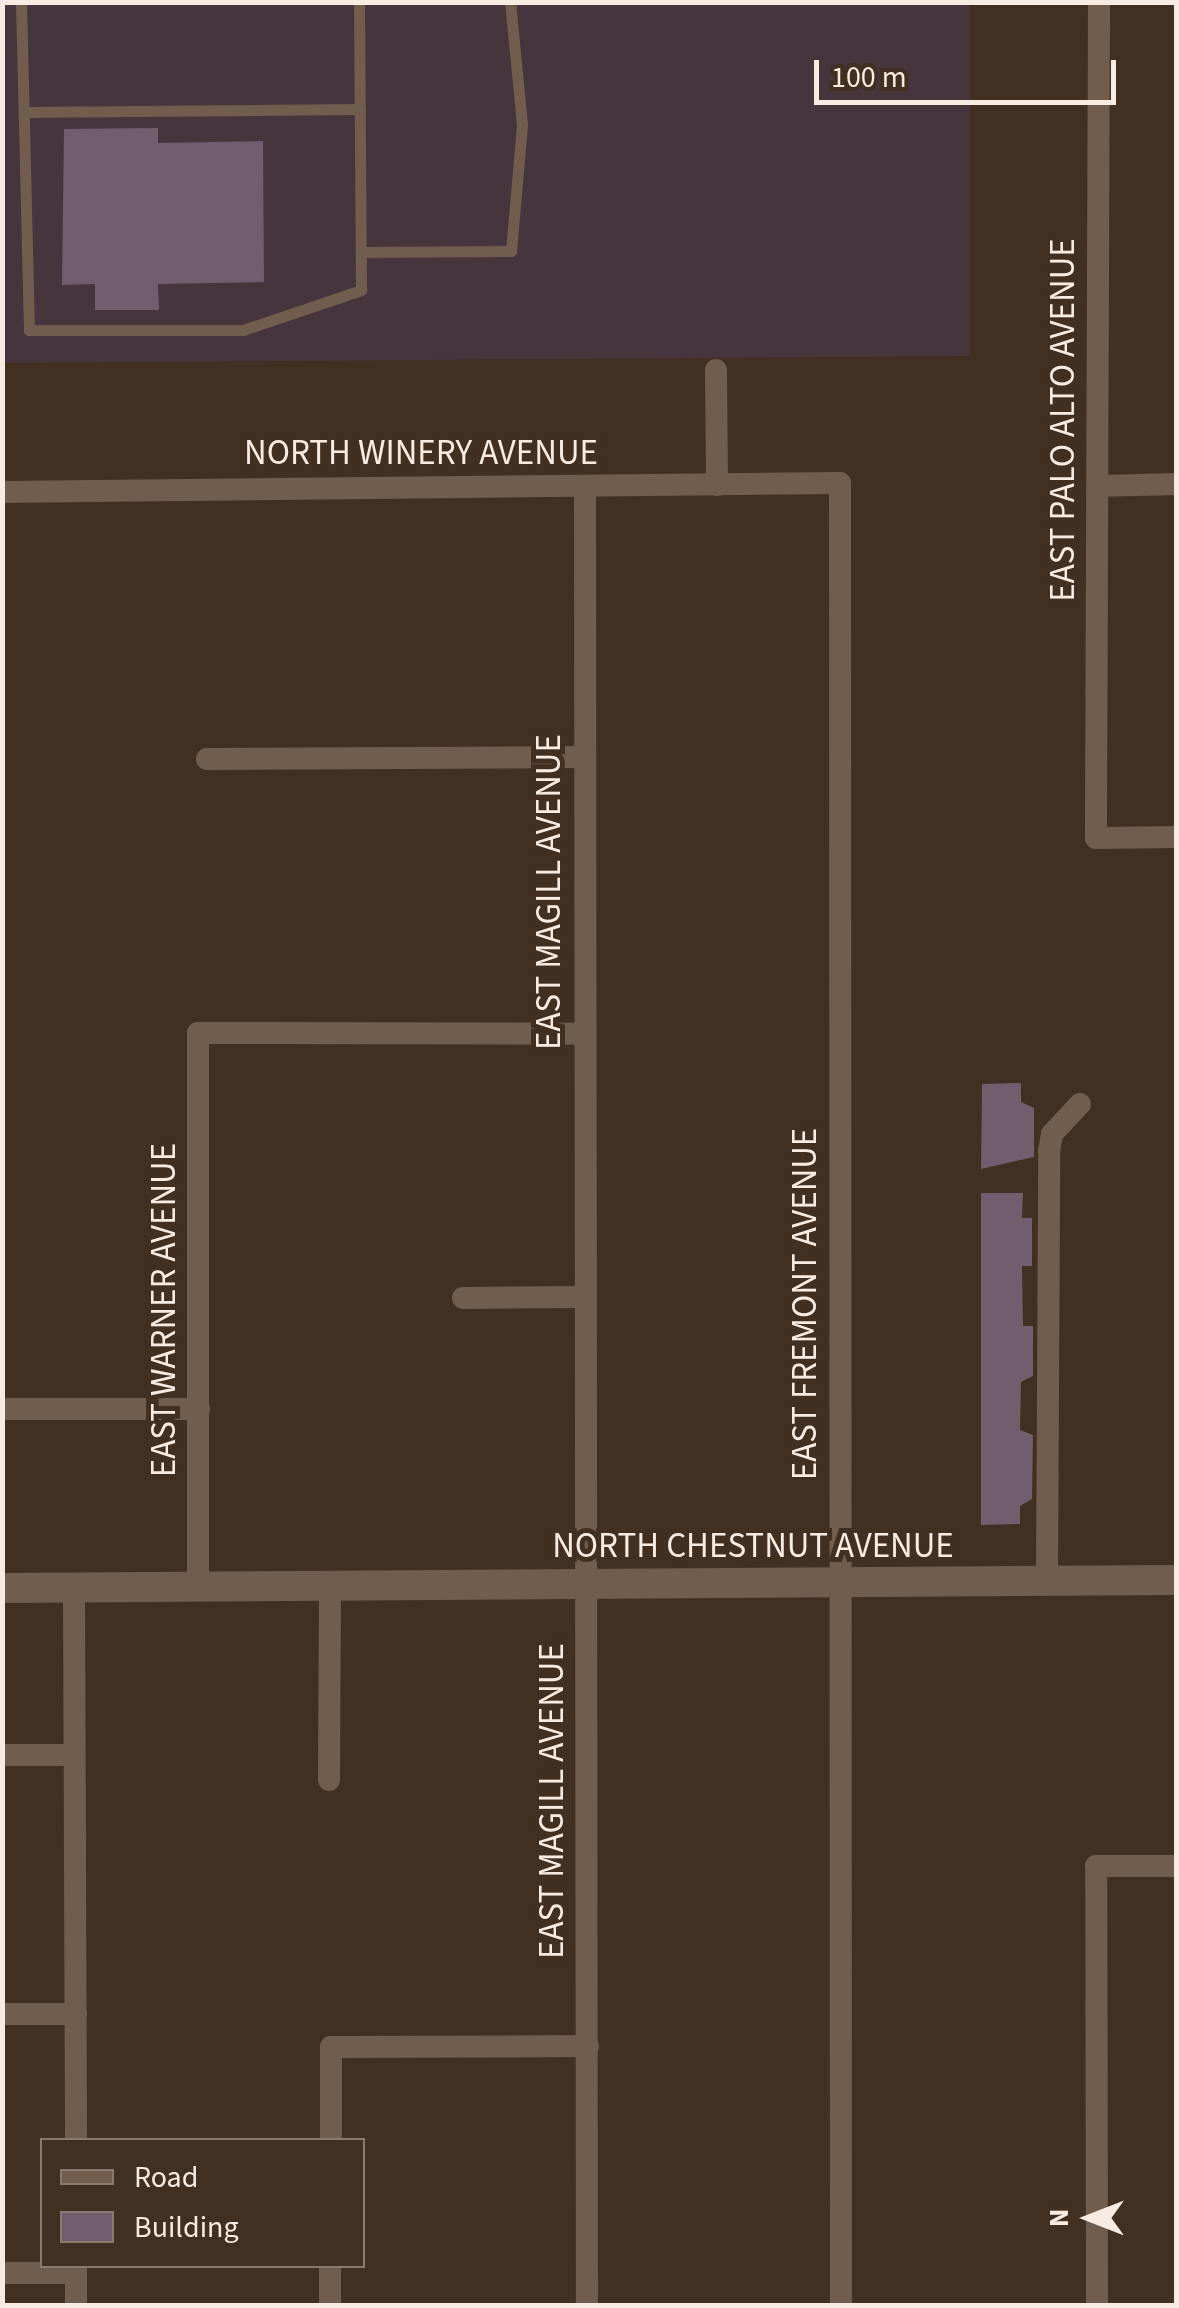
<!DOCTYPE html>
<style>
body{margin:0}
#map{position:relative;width:1179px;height:2308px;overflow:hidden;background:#412f21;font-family:"Source Sans 3",sans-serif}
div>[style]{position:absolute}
.commercial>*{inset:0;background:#47353e}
.building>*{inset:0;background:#715d6d}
.service>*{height:11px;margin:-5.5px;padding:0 5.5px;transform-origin:5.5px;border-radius:5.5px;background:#715d4e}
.minor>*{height:22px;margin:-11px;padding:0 11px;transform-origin:11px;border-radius:11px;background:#715d4e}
.tertiary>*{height:30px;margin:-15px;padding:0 15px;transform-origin:15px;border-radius:15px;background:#715d4e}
span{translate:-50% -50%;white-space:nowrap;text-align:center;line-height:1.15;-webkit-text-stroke:10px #412f21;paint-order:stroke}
.street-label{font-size:35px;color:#f7ebe2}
.frame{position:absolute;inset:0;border:5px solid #f7ebe2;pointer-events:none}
.legend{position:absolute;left:40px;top:2138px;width:325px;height:130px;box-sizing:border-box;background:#412f21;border:2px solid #8a7a6e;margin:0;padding:12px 18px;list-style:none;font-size:30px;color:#f7ebe2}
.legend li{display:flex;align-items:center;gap:20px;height:50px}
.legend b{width:50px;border:2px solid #8a7a6e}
.north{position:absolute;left:1039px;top:2168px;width:100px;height:100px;-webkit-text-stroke:8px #412f21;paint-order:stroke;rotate:270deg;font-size:28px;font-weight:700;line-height:40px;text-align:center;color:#f7ebe2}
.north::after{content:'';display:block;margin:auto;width:35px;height:45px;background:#f7ebe2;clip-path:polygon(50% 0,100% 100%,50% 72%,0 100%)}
.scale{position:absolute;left:814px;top:60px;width:302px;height:45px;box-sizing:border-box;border:5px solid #f7ebe2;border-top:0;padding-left:12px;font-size:30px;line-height:35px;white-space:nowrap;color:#f7ebe2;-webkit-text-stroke:8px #412f21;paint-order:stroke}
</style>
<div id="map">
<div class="commercial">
<div style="clip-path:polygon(2px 3px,970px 3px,970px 356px,3px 363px)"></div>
</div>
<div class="building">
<div style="clip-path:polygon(158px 128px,158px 143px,263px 141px,264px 282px,158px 284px,159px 310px,95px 310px,95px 284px,62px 285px,64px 129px)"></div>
<div style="clip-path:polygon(1021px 1083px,1021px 1102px,1034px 1108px,1034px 1157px,981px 1169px,982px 1084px)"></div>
<div style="clip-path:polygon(981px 1193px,1023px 1193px,1022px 1218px,1032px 1218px,1032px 1266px,1022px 1266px,1023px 1326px,1033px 1326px,1033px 1376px,1021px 1382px,1020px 1430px,1033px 1435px,1032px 1499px,1020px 1506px,1020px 1524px,981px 1525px)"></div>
</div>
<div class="service">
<div style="left:21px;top:2px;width:328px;rotate:88.6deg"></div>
<div style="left:29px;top:330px;width:214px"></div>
<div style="left:243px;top:330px;width:125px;rotate:-18.7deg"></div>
<div style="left:361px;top:290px;width:288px;rotate:-90.4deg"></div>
<div style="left:25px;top:112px;width:335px;rotate:-0.5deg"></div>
<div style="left:361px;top:252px;width:150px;rotate:-0.4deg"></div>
<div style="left:511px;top:251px;width:127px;rotate:-85deg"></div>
<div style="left:522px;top:124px;width:123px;rotate:-95.6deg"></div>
</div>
<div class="minor">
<div style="left:1099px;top:2px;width:836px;rotate:90.21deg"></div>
<div style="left:1096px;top:838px;width:80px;rotate:-0.7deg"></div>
<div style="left:716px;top:370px;width:115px;rotate:89.5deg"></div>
<div style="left:1098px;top:486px;width:78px;rotate:-1.5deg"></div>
<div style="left:585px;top:487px;width:1819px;rotate:89.94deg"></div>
<div style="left:2px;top:492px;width:838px;rotate:-0.62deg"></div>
<div style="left:840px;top:483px;width:1823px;rotate:89.97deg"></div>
<div style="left:207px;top:759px;width:378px;rotate:-0.3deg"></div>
<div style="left:463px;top:1298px;width:122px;rotate:-0.5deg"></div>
<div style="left:2px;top:1409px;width:197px"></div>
<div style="left:1047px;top:1581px;width:430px;rotate:-89.7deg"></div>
<div style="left:1049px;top:1151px;width:17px;rotate:-80deg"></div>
<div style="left:1052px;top:1134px;width:41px;rotate:-47deg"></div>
<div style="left:198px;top:1588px;width:555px;rotate:-90deg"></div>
<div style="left:198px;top:1033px;width:386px;rotate:0.1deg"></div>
<div style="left:74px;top:1589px;width:551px;rotate:89.79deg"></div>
<div style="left:2px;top:1755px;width:72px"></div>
<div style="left:329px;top:1780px;width:193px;rotate:-89.7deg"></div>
<div style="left:2px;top:2014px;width:74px"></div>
<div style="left:331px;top:2140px;width:93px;rotate:-90deg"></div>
<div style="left:331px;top:2047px;width:257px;rotate:-0.2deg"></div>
<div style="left:2px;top:2273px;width:74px"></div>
<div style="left:76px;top:2306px;width:40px;rotate:-90deg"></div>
<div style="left:330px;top:2306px;width:40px;rotate:-90deg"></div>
<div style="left:1097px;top:2306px;width:440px;rotate:-90.1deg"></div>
<div style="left:1096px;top:1866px;width:80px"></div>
</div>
<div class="tertiary">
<div style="left:2px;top:1588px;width:1174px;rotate:-0.39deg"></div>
</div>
<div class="street-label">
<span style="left:1063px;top:420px;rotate:-90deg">EAST PALO ALTO AVENUE</span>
<span style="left:421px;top:453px">NORTH WINERY AVENUE</span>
<span style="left:549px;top:892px;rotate:-90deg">EAST MAGILL AVENUE</span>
<span style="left:805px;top:1304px;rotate:-90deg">EAST FREMONT AVENUE</span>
<span style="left:164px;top:1310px;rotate:-90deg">EAST WARNER AVENUE</span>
<span style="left:753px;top:1546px">NORTH CHESTNUT AVENUE</span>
<span style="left:552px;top:1801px;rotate:-90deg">EAST MAGILL AVENUE</span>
</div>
<div class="frame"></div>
<ul class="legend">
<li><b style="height:12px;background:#715d4e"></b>Road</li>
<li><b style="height:28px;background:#715d6d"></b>Building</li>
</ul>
<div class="north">N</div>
<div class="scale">100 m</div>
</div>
